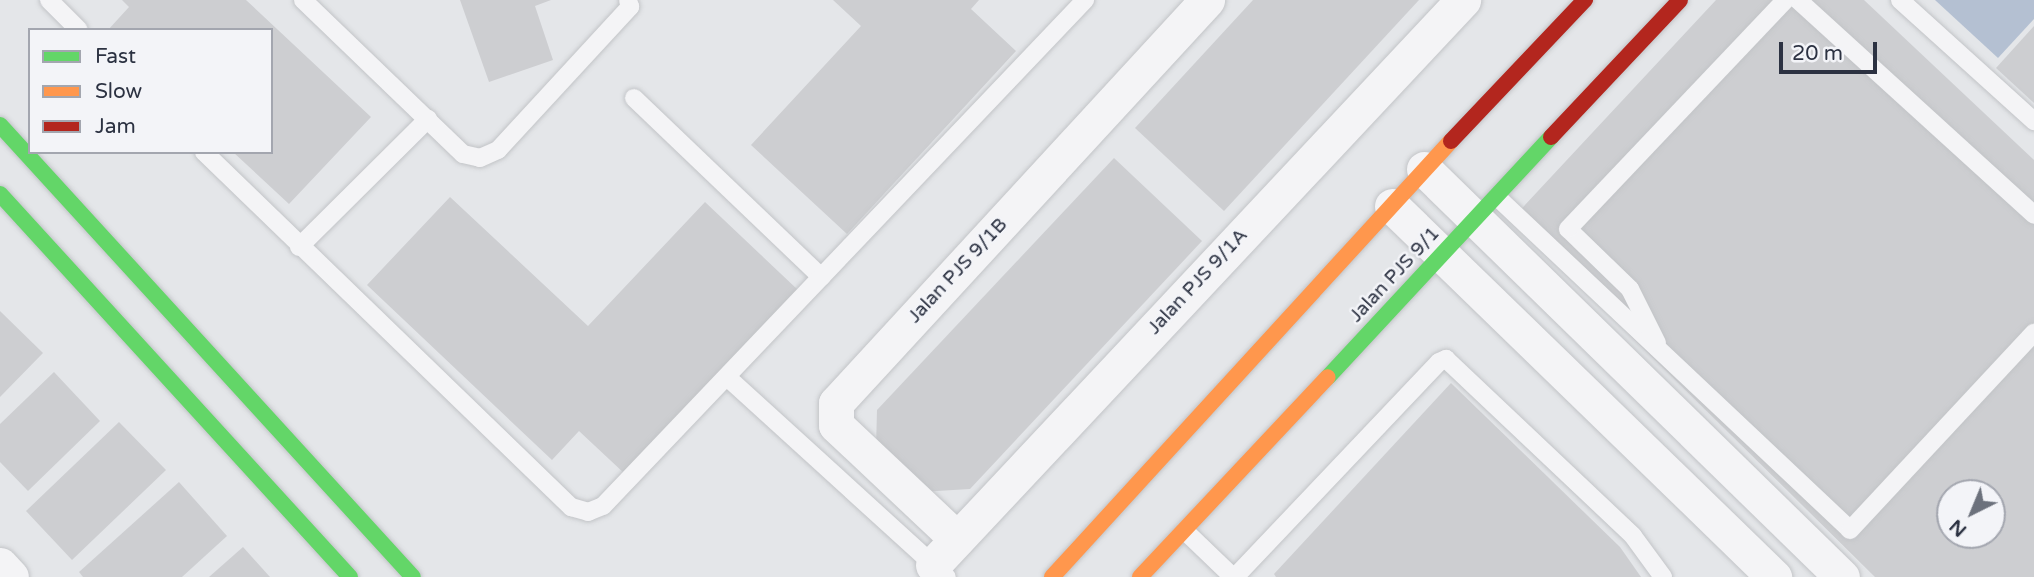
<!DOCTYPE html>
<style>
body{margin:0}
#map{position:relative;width:2034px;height:577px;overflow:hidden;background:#e4e6e9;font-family:"Varela Round",sans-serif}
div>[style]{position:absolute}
.water>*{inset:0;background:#b4c0d2}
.building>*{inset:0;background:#cdced1}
.roads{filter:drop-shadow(0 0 2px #c2c4c7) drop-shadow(0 0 2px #c2c4c7)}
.lane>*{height:18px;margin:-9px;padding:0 9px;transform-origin:9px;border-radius:9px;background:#f4f4f6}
.street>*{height:35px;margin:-17.5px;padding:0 17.5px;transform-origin:17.5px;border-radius:17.5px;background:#f4f4f6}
.fast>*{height:16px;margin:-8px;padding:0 8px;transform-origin:8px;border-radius:8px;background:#63d668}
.slow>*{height:16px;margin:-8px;padding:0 8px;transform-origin:8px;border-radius:8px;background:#ff974d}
.jam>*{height:16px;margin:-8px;padding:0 8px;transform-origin:8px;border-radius:8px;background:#b3261e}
span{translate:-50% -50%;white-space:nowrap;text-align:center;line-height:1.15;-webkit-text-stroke:5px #f3f4f8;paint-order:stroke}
.street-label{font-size:19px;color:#2c3242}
.legend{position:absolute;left:28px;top:28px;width:245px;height:126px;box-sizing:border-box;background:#f3f4f8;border:2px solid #a3a6af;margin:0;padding:9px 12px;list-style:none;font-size:21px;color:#2c3242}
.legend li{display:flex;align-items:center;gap:14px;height:35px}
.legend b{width:35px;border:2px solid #a3a6af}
.north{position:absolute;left:1936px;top:479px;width:70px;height:70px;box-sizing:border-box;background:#f3f4f8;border:2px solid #a3a6af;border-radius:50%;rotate:223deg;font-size:19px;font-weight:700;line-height:28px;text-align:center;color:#2c3242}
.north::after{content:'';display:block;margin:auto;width:24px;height:32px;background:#6c717c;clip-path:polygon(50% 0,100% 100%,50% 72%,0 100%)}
.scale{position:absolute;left:1779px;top:42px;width:98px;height:32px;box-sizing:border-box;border:4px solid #2c3242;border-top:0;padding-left:9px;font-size:21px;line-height:24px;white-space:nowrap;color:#2c3242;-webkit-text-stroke:5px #f3f4f8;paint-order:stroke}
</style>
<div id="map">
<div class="water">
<div style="clip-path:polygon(1935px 0,2034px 0,2034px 19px,1998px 58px)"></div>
</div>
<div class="building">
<div style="clip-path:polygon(122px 0,246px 0,371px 117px,289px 204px,233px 152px,271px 152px,271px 30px,108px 30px,129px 7px)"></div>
<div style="clip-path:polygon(460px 0,551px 0,535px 6px,553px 60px,489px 82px)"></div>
<div style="clip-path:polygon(833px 0,979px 0,971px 9px,1016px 51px,847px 234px,751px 145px,861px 26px)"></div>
<div style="clip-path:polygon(1253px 0,1419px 0,1224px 211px,1135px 128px)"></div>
<div style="clip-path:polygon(evenodd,1716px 0,1864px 0,2034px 160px,2034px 577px,1875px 577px,1512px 219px,1716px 0,1950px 493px,1992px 493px,1992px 535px,1950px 535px,1950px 493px)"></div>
<div style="clip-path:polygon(2034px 26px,2034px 103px,1996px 68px)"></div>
<div style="clip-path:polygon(1114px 158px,1202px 241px,970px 489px,920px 492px,876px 448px,877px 410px)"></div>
<div style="clip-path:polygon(450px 197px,588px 326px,705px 202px,798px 290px,625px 474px,579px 431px,552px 460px,367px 285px)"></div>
<div style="clip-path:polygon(0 311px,43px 353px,0 397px)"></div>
<div style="clip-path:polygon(54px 372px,100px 421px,28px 491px,0 462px,0 424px)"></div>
<div style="clip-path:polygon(1451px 383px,1620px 547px,1641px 577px,1276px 577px,1274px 574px)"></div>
<div style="clip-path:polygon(119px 422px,166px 470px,72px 560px,26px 511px)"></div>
<div style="clip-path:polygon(179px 482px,227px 536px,182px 577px,83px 577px,79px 572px)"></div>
<div style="clip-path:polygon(243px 547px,270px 577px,209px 577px)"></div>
</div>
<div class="roads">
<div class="lane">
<div style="left:49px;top:0;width:42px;rotate:45deg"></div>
<div style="left:303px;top:0;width:222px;rotate:43.9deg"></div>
<div style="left:463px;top:154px;width:17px;rotate:13deg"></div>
<div style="left:480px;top:158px;width:20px;rotate:-24deg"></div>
<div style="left:498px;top:150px;width:195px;rotate:-47.3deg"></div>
<div style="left:630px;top:7px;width:7px;rotate:-106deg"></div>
<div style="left:1798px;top:0;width:319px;rotate:42.3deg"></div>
<div style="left:1900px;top:0;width:181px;rotate:42.1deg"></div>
<div style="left:634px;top:98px;width:259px;rotate:43.7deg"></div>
<div style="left:204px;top:152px;width:511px;rotate:44.05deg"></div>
<div style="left:571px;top:507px;width:18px;rotate:16deg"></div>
<div style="left:588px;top:512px;width:16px;rotate:-22deg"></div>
<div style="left:603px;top:506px;width:699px;rotate:-46.39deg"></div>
<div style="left:1497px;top:197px;width:485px;rotate:43.3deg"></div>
<div style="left:1850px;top:530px;width:270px;rotate:-47deg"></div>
<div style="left:299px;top:247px;width:182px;rotate:-44.8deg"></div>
<div style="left:1657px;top:343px;width:60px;rotate:-116.6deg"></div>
<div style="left:1630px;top:289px;width:86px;rotate:-135.9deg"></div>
<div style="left:1568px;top:229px;width:315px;rotate:-46.5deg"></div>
<div style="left:727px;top:377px;width:297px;rotate:42.3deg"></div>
<div style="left:1185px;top:531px;width:66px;rotate:43.8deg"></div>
<div style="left:1235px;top:577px;width:296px;rotate:-46.5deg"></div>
<div style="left:1439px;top:362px;width:8px;rotate:-23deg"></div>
<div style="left:1446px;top:359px;width:257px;rotate:43.4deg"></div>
<div style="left:1633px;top:536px;width:51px;rotate:53.8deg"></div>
</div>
<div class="street">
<div style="left:1424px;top:169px;width:584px;rotate:44.31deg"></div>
<div style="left:1392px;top:206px;width:533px;rotate:44.16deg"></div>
<div style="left:957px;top:539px;width:166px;rotate:-136.7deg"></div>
<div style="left:836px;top:425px;width:22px;rotate:-90deg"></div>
<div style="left:836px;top:403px;width:548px;rotate:-47.37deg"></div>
<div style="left:0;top:565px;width:16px;rotate:47deg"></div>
<div style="left:933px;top:565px;width:775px;rotate:-46.83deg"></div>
</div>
<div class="fast">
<div style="left:0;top:125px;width:612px;rotate:47.58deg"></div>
<div style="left:0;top:194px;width:519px;rotate:47.58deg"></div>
<div style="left:1328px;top:377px;width:328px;rotate:-47.1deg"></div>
</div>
<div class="slow">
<div style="left:1052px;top:577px;width:591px;rotate:-47.54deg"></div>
<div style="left:1140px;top:577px;width:274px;rotate:-46.8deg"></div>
</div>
<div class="jam">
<div style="left:1551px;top:137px;width:188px;rotate:-46.7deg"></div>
<div style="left:1451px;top:141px;width:195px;rotate:-46.5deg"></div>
</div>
</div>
<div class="street-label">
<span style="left:958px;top:271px;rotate:-47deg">Jalan PJS 9/1B</span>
<span style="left:1395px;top:275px;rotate:-47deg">Jalan PJS 9/1</span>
<span style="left:1198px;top:282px;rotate:-47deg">Jalan PJS 9/1A</span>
</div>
<ul class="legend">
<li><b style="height:9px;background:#63d668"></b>Fast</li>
<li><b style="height:9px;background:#ff974d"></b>Slow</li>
<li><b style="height:9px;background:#b3261e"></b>Jam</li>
</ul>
<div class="north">N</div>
<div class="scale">20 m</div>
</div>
